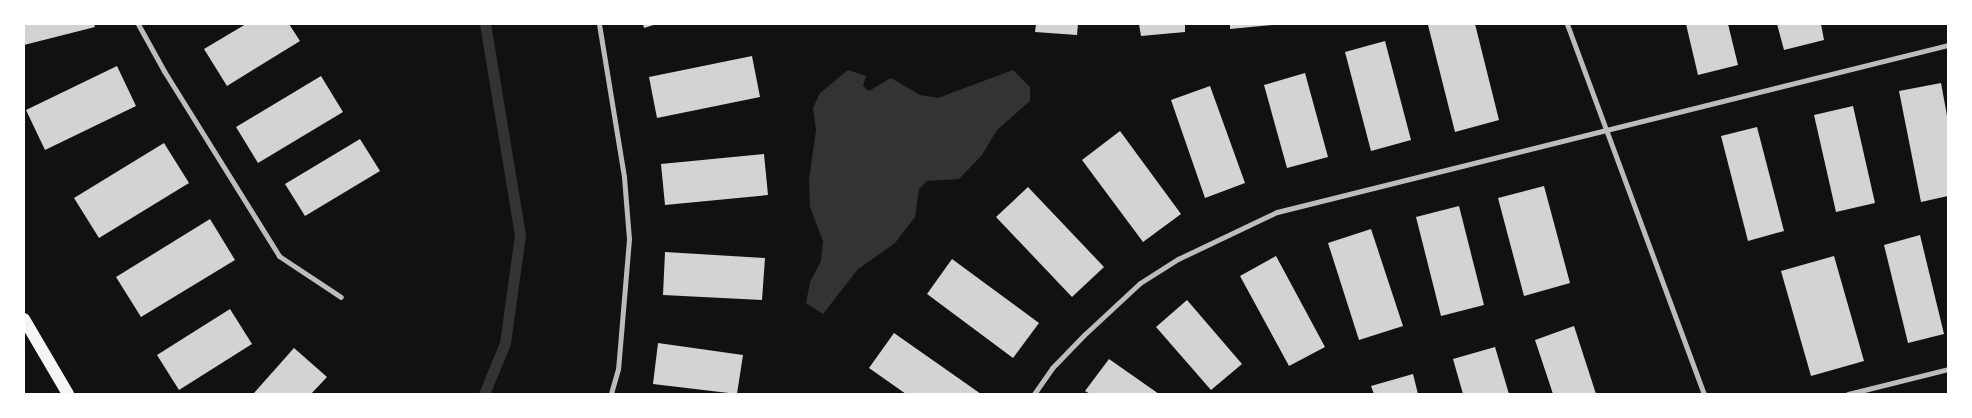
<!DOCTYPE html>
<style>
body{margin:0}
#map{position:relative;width:1972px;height:418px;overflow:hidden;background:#111;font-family:Arial,sans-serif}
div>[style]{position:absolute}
.water>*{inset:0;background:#333}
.stream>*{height:11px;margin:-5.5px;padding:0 5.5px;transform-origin:5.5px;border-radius:5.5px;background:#333}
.building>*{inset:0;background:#d3d3d3}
.minor>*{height:5px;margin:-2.5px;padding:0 2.5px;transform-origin:2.5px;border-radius:2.5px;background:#bcbcbc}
.primary>*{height:12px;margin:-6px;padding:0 6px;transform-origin:6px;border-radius:6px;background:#f5f5f5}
span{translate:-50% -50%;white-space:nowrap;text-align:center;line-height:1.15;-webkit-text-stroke:4px #fff;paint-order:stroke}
.frame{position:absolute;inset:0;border:25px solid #fff;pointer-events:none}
</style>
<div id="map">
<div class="water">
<div style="clip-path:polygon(848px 70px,866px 76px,863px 86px,869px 91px,891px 78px,920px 95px,938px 98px,1013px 70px,1030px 87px,1030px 101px,997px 130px,982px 155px,959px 179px,927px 181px,919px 189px,915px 217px,895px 243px,858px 269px,823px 314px,806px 303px,810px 282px,821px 261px,823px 241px,810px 207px,809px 180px,816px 130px,813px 108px,820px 93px)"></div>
</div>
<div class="stream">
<div style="left:484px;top:394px;width:55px;rotate:-67.6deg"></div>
<div style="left:505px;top:343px;width:109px;rotate:-82.1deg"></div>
<div style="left:520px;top:235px;width:214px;rotate:-99.4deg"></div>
</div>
<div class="building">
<div style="clip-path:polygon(24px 24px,94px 24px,95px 27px,24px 45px)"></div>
<div style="clip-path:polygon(246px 24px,289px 24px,300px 41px,227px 86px,204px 49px)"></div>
<div style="clip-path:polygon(643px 24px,657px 24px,644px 28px)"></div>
<div style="clip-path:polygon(1036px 24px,1078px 24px,1077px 35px,1035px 32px)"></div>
<div style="clip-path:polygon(1139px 24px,1185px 24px,1185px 32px,1141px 36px)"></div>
<div style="clip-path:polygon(1230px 24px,1272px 24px,1272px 25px,1230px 29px)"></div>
<div style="clip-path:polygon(1432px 24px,1475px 24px,1499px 120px,1455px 132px,1428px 25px)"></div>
<div style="clip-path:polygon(1686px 24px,1728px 24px,1738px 65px,1698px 75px)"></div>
<div style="clip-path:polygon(1777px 24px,1821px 24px,1824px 40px,1784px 50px)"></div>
<div style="clip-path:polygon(1385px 41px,1411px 140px,1371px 151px,1345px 52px)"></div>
<div style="clip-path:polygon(752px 56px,760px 97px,657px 118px,649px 77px)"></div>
<div style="clip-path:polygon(117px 66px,136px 106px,45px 150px,26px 110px)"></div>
<div style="clip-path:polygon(1305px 73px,1328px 157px,1287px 168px,1264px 85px)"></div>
<div style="clip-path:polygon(321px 76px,343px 112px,258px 163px,236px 127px)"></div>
<div style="clip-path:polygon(1941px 83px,1948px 121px,1948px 196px,1921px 202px,1899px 91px)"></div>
<div style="clip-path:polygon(1210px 86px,1245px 183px,1205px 198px,1171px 100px)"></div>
<div style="clip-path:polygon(1853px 106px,1875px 203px,1836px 212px,1814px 115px)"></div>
<div style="clip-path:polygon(1757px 127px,1784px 231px,1748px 241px,1721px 136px)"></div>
<div style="clip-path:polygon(1120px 131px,1181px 214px,1143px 242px,1082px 160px)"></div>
<div style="clip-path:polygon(360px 139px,380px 171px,305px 216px,285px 184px)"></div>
<div style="clip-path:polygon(164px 143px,189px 183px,99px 238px,74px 198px)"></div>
<div style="clip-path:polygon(764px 154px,768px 195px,665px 205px,661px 164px)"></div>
<div style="clip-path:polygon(1544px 186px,1570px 283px,1524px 296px,1498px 198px)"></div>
<div style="clip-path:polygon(1028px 187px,1104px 267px,1072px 297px,996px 217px)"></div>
<div style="clip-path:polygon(1459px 206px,1484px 305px,1441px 316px,1416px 217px)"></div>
<div style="clip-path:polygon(210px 219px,235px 260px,141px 317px,116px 277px)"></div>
<div style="clip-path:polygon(1371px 229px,1403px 326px,1359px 340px,1328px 243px)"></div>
<div style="clip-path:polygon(1920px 235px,1944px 334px,1908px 343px,1884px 245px)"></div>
<div style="clip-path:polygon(665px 252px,765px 258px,762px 300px,663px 295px)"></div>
<div style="clip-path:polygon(1276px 256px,1325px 347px,1289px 366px,1240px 276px)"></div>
<div style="clip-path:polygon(1834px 256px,1864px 361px,1811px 376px,1781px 271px)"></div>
<div style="clip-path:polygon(952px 259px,1039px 323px,1013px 358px,927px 294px)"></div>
<div style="clip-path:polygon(1187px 300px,1242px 364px,1211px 390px,1156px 327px)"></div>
<div style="clip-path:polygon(230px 309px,252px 344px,179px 390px,157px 355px)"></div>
<div style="clip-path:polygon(1574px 326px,1596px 394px,1553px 394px,1535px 340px)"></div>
<div style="clip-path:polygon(894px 333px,981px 394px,906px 394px,869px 368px)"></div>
<div style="clip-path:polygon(658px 343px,743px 355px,737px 394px,653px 384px)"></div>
<div style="clip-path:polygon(1495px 347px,1509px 394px,1463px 394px,1453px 359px)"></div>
<div style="clip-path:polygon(294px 348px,327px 377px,311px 394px,253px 394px)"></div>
<div style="clip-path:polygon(1109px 359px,1159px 394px,1090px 394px,1085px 391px)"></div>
<div style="clip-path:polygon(1413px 374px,1418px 394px,1374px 394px,1371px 386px)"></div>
</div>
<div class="minor">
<div style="left:138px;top:24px;width:54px;rotate:61deg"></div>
<div style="left:164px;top:71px;width:218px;rotate:58.1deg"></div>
<div style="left:279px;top:256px;width:74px;rotate:33.5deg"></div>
<div style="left:599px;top:24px;width:155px;rotate:80.7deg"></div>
<div style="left:624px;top:177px;width:62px;rotate:85.4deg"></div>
<div style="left:629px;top:239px;width:130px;rotate:94.8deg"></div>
<div style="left:618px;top:369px;width:26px;rotate:106deg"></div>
<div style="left:1567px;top:24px;width:395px;rotate:69.7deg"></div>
<div style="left:1034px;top:394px;width:32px;rotate:-55deg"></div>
<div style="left:1052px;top:368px;width:46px;rotate:-45.9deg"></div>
<div style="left:1084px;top:335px;width:76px;rotate:-42.9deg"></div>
<div style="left:1140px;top:283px;width:45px;rotate:-32.3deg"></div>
<div style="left:1178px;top:259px;width:110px;rotate:-25.4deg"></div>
<div style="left:1277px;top:212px;width:691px;rotate:-13.98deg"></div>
<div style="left:1848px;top:394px;width:103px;rotate:-14deg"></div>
</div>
<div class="primary">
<div style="left:24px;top:319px;width:87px;rotate:59.6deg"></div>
</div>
<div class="frame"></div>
</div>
